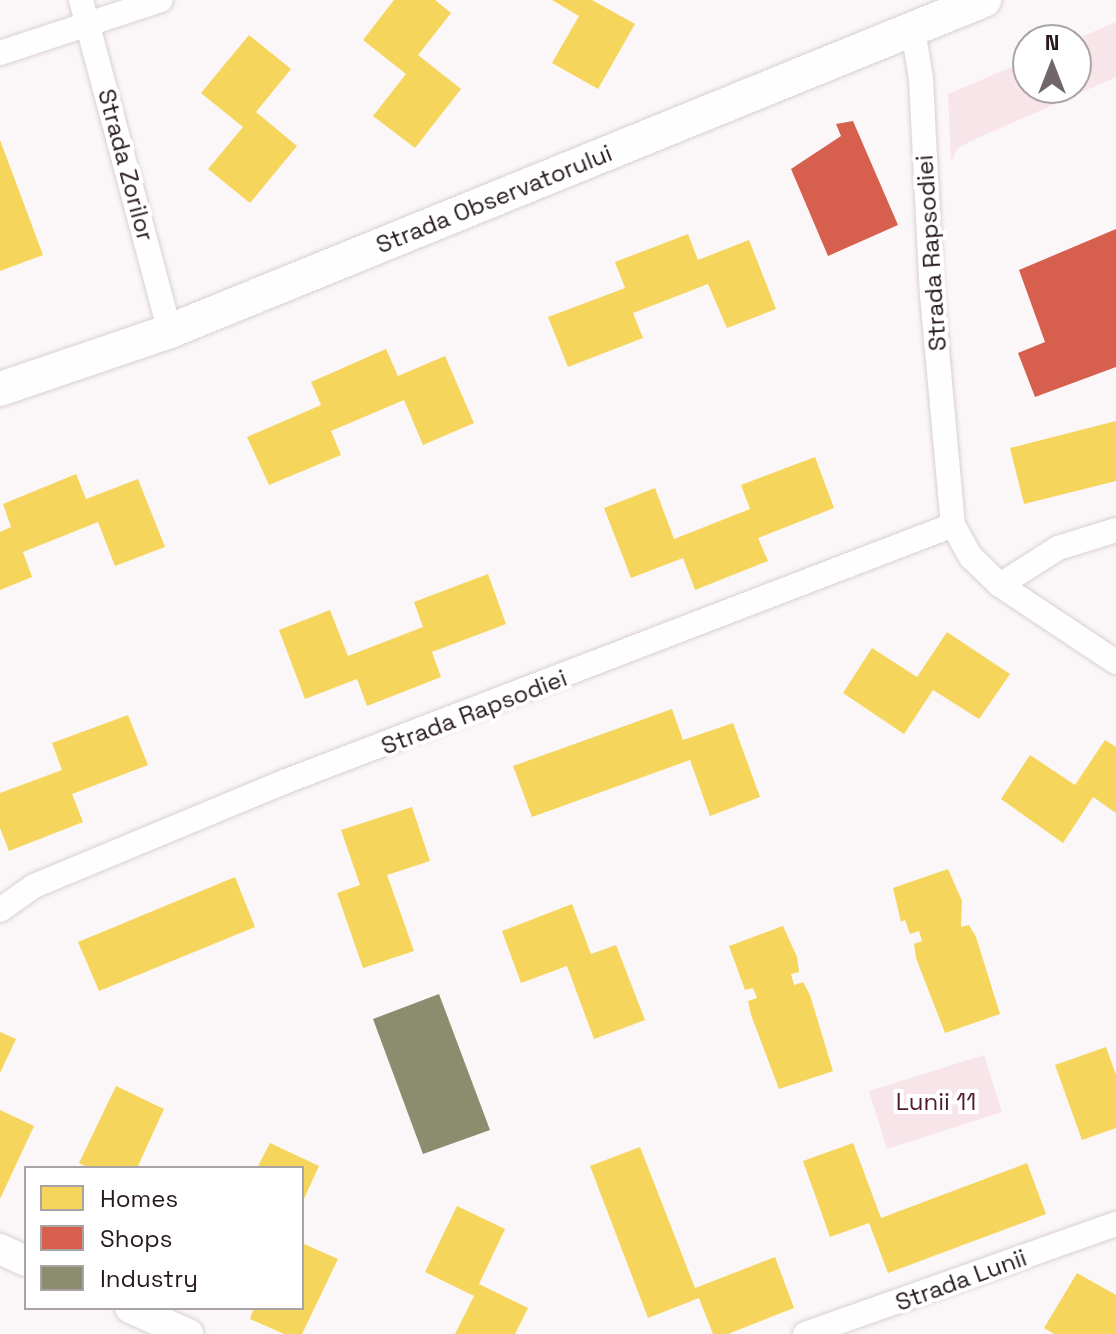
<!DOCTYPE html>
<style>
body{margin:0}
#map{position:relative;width:1116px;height:1334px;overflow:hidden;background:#fbf7f8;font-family:"Space Grotesk",sans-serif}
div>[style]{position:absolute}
.green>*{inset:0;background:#f8e5e9}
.homes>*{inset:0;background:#f6d55c}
.shops>*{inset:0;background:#d6604d}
.industry>*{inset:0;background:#8c8c6e}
.roads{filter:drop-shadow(0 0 2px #d9d0d3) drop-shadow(0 0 2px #d9d0d3)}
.minor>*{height:24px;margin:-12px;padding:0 12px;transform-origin:12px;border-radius:12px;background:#fefefe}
.tertiary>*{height:30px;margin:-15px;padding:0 15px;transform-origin:15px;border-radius:15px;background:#fefefe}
.secondary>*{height:34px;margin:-17px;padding:0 17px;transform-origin:17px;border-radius:17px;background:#fefefe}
span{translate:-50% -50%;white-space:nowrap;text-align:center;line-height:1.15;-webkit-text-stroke:8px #fff;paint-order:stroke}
.street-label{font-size:24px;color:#27191c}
.park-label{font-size:24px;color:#511b2c}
.legend{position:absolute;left:24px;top:1166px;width:280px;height:144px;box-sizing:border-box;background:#fff;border:2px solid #a9a3a4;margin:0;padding:10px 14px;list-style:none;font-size:24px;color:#27191c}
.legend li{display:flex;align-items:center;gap:16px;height:40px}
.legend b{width:40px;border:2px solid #a9a3a4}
.north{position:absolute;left:1012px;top:24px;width:80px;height:80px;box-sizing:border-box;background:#fff;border:2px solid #a9a3a4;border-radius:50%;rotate:0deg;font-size:22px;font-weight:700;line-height:32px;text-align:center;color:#27191c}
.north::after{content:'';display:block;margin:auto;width:28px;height:36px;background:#716769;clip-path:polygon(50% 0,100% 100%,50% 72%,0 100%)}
</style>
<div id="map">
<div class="green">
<div style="clip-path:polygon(1116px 22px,1116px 77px,971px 141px,957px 149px,951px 162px,948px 94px,1028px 60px,1028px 88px,1076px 88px,1074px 40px)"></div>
<div style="clip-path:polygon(984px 1055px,1002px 1112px,887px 1149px,869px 1091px)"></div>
</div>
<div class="homes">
<div style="clip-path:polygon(394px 0,435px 0,451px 13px,418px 55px,461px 89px,415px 148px,373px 116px,406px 74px,363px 40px)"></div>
<div style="clip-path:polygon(552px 0,592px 0,635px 24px,598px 89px,552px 63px,579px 16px)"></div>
<div style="clip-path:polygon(249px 35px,291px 69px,256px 112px,297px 146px,250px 203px,208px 169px,243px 127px,201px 93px)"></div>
<div style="clip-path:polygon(0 140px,43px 255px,0 271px)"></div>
<div style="clip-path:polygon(688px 234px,698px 260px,749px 240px,776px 309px,727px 328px,708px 284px,633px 313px,643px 338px,568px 367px,548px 317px,625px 288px,615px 262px)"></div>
<div style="clip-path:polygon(386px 349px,398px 376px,445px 356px,474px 423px,423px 445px,404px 400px,331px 431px,341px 455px,269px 485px,247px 437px,321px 405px,311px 382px)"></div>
<div style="clip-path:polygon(1116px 421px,1116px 481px,1024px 504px,1010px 448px)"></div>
<div style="clip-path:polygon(815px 457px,834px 508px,758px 538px,768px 561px,695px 590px,683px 558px,631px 578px,604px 508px,655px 488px,674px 539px,750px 509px,741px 485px)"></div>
<div style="clip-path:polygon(76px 474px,86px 499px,138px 479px,165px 547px,115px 566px,98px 522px,23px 552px,32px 577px,0 590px,0 532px,11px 527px,3px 504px)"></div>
<div style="clip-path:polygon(488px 574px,506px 624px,432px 652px,441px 677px,367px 706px,357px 679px,305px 699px,279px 630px,330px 610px,348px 656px,423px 627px,414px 602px)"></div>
<div style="clip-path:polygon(947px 632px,1010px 674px,979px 719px,933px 690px,904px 734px,843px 693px,872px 648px,917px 677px)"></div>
<div style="clip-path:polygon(672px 709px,683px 740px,733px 723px,760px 797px,710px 816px,690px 760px,532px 817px,513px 766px)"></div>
<div style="clip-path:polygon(128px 715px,148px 765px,72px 794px,83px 822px,9px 851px,0 828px,0 793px,62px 770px,52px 743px)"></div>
<div style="clip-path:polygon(1105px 740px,1116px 747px,1116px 813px,1093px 797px,1063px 843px,1001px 799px,1030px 755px,1075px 785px)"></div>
<div style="clip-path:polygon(412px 807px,430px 861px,387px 875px,414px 951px,363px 968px,337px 893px,360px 885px,341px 830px)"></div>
<div style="clip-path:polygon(948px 869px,962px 901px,961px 927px,969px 925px,976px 937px,1000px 1014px,945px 1033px,916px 958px,914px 944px,922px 941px,919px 931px,910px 934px,905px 920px,901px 922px,893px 888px)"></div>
<div style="clip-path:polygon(235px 877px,255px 927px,99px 991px,78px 942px)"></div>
<div style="clip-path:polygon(572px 904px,591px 954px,616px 945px,645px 1020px,594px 1039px,567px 966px,521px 983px,502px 931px)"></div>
<div style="clip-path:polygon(783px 926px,797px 957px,799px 972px,791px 974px,794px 985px,803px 982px,810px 995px,833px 1071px,779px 1089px,751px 1015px,748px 1001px,757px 998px,753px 988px,745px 990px,729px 946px)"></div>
<div style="clip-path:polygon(0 1032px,16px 1039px,0 1073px)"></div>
<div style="clip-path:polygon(1106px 1047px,1116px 1075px,1116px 1128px,1082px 1140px,1055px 1065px)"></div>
<div style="clip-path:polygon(116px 1086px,164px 1109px,137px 1168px,89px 1168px,79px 1163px)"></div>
<div style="clip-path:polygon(0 1110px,34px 1126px,0 1199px)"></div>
<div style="clip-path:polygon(270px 1143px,319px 1166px,302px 1203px,302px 1168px,257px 1168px)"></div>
<div style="clip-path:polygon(853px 1143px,881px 1218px,1027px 1163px,1046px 1214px,888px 1273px,869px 1223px,830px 1237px,803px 1161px)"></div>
<div style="clip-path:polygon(640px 1147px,695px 1288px,775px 1257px,794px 1308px,728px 1334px,713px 1334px,699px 1298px,648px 1318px,590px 1166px)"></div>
<div style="clip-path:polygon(457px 1206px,505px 1229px,479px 1284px,528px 1308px,515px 1334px,455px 1334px,474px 1296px,425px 1272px)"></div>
<div style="clip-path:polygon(302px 1243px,338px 1259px,302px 1334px,284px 1334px,250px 1319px,254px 1308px,302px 1308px)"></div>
<div style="clip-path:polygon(1077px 1273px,1116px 1295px,1116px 1334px,1054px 1334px,1044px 1328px)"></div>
</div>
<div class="shops">
<div style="clip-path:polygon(853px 121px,898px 225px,828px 256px,791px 169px,841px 136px,836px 124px)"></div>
<div style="clip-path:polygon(1116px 229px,1116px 367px,1035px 397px,1018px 353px,1045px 342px,1019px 270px)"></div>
</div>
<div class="industry">
<div style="clip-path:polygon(439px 994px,490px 1130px,423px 1154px,373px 1019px)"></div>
</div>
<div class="roads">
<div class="minor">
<div style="left:81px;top:0;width:343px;rotate:75deg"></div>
<div style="left:913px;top:29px;width:51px;rotate:80.9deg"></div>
<div style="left:921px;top:79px;width:216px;rotate:87.1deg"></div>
<div style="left:932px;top:295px;width:231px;rotate:84.8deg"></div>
<div style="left:953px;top:525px;width:37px;rotate:61deg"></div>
<div style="left:971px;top:557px;width:40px;rotate:44deg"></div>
<div style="left:1000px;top:585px;width:139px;rotate:33.6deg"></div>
<div style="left:0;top:53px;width:169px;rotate:-18.2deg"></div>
<div style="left:1000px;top:585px;width:69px;rotate:-32.5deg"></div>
<div style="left:1058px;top:548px;width:61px;rotate:-17.2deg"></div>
<div style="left:0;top:910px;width:42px;rotate:-35.2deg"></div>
<div style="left:34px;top:886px;width:271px;rotate:-22.6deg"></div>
<div style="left:284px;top:782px;width:717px;rotate:-21.01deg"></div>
<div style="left:805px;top:1334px;width:330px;rotate:-19.5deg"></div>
</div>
<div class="tertiary">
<div style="left:0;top:1249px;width:29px;rotate:25deg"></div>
<div style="left:130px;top:1308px;width:64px;rotate:24.1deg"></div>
</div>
<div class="secondary">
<div style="left:0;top:389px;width:180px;rotate:-18.8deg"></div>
<div style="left:170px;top:331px;width:879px;rotate:-22.13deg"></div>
</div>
</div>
<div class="street-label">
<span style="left:126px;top:165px;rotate:75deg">Strada Zorilor</span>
<span style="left:494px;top:199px;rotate:-22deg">Strada Observatorului</span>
<span style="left:931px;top:253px;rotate:-94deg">Strada Rapsodiei</span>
<span style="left:474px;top:712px;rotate:-21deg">Strada Rapsodiei</span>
<span style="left:961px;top:1280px;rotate:-20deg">Strada Lunii</span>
</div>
<div class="park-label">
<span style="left:936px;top:1102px">Lunii 11</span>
</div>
<ul class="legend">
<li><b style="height:22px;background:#f6d55c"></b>Homes</li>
<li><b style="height:22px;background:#d6604d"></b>Shops</li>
<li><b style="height:22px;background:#8c8c6e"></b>Industry</li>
</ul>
<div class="north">N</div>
</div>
